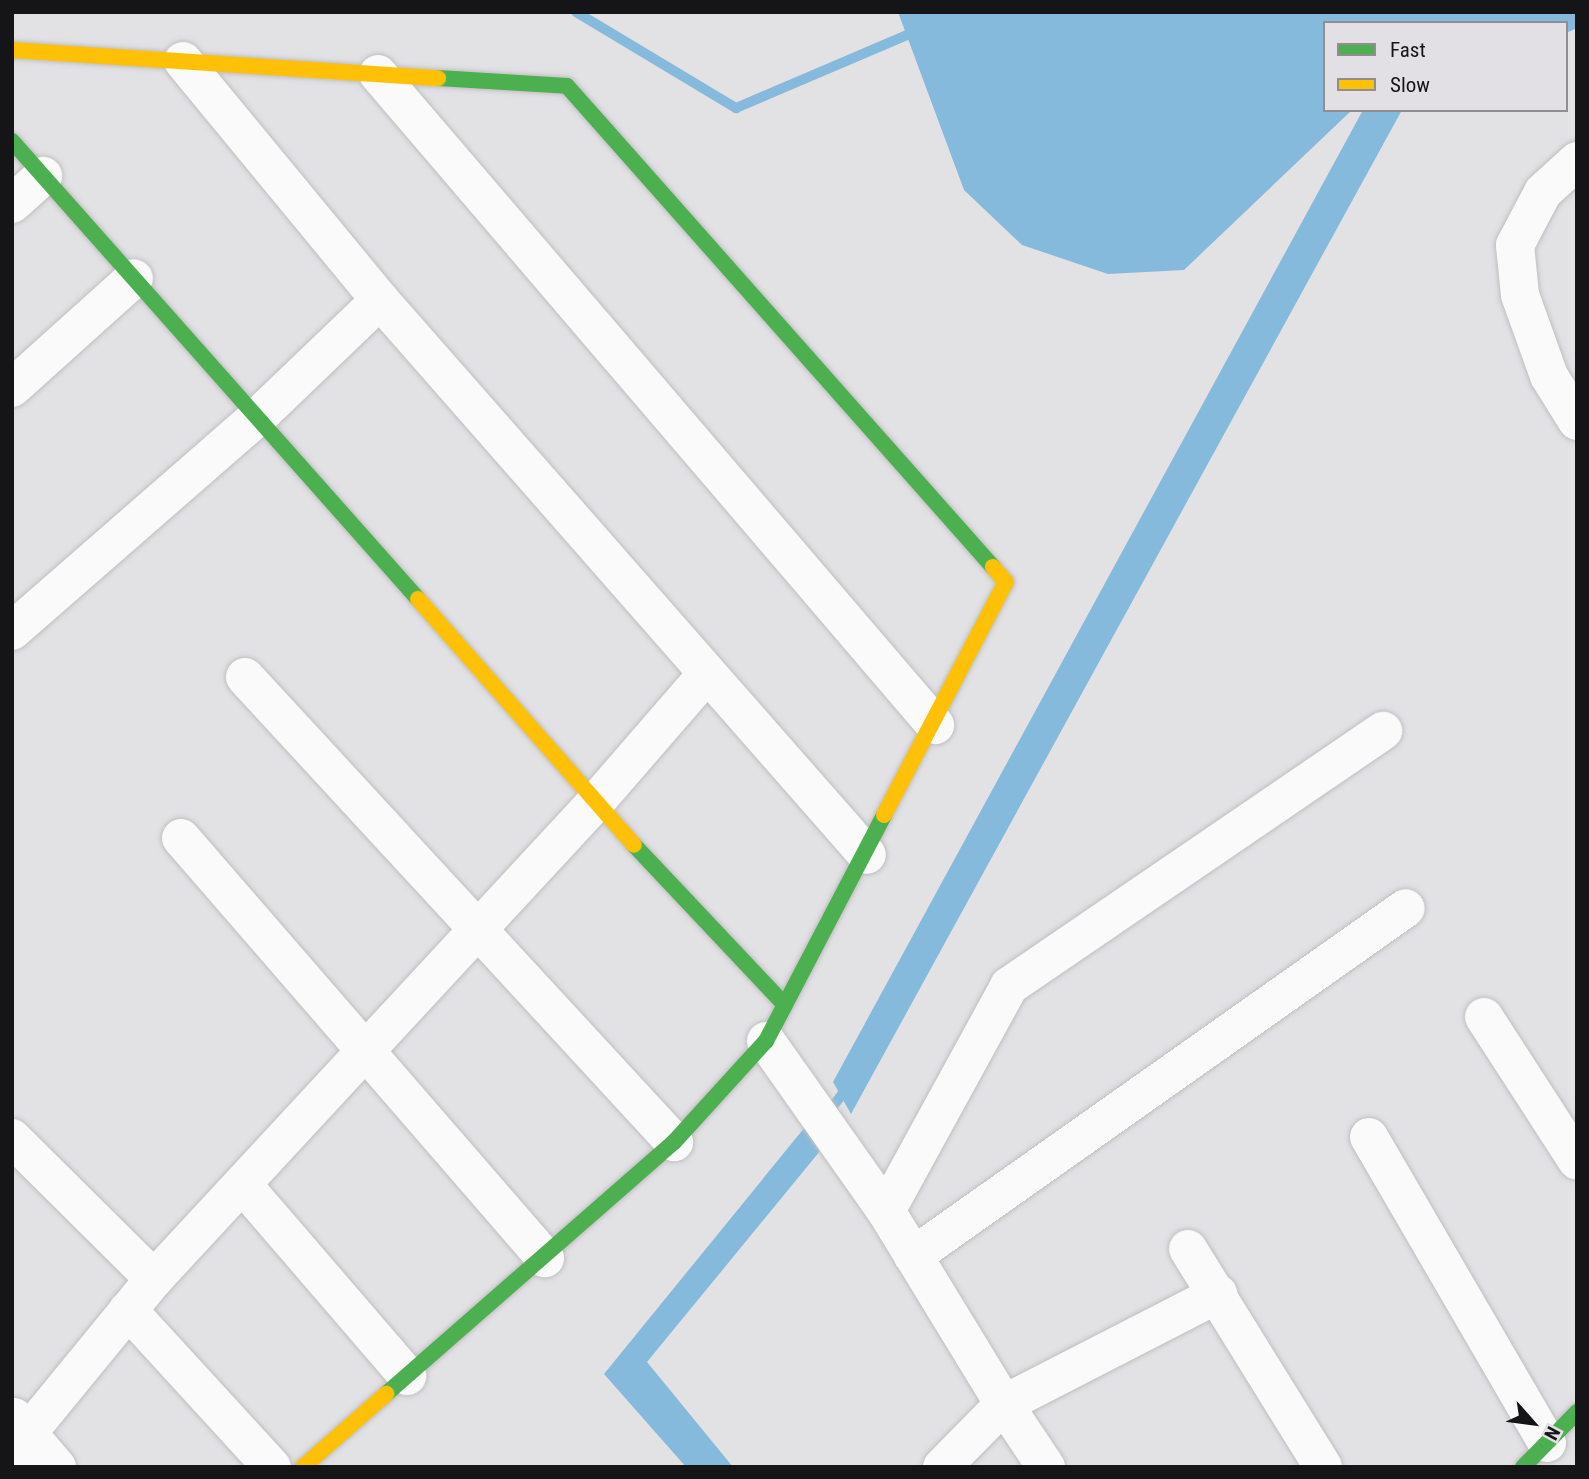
<!DOCTYPE html>
<style>
body{margin:0}
#map{position:relative;width:1589px;height:1479px;overflow:hidden;background:#e2e1e4;font-family:"Roboto Condensed",sans-serif}
div>[style]{position:absolute}
.water>*{inset:0;background:#86badc}
.stream>*{height:10px;margin:-5px;padding:0 5px;transform-origin:5px;border-radius:5px;background:#86badc}
.roads{filter:drop-shadow(0 0 2px #bfbfc0) drop-shadow(0 0 2px #bfbfc0)}
.street>*{height:38px;margin:-19px;padding:0 19px;transform-origin:19px;border-radius:19px;background:#fbfafb}
.fast>*{height:16px;margin:-8px;padding:0 8px;transform-origin:8px;border-radius:8px;background:#4caf50}
.slow>*{height:16px;margin:-8px;padding:0 8px;transform-origin:8px;border-radius:8px;background:#ffc107}
span{translate:-50% -50%;white-space:nowrap;text-align:center;line-height:1.15;-webkit-text-stroke:7px #e2e0e5;paint-order:stroke}
.frame{position:absolute;inset:0;border:14px solid #151416;pointer-events:none}
.legend{position:absolute;left:1323px;top:21px;width:245px;height:91px;box-sizing:border-box;background:#e2e0e5;border:2px solid #908e92;margin:0;padding:9px 12px;list-style:none;font-size:21px;color:#151416}
.legend li{display:flex;align-items:center;gap:14px;height:35px}
.legend b{width:35px;border:2px solid #908e92}
.north{position:absolute;left:1498px;top:1388px;width:70px;height:70px;-webkit-text-stroke:5px #e2e0e5;paint-order:stroke;rotate:118deg;font-size:19px;font-weight:700;line-height:28px;text-align:center;color:#151416}
.north::after{content:'';display:block;margin:auto;width:24px;height:32px;background:#151416;clip-path:polygon(50% 0,100% 100%,50% 72%,0 100%)}
</style>
<div id="map">
<div class="water">
<div style="clip-path:polygon(898px 12px,1577px 12px,1577px 28px,1566px 33px,1566px 23px,1325px 23px,1325px 110px,1352px 110px,1184px 270px,1108px 274px,1022px 245px,964px 190px)"></div>
<div style="clip-path:polygon(1363px 110px,1402px 110px,851px 1114px,833px 1082px)"></div>
<div style="clip-path:polygon(805px 1127px,820px 1151px,647px 1362px,733px 1467px,686px 1467px,604px 1374px)"></div>
</div>
<div class="stream">
<div style="left:576px;top:12px;width:187px;rotate:31deg"></div>
<div style="left:736px;top:108px;width:199px;rotate:-23.1deg"></div>
<div style="left:826px;top:1115px;width:37px;rotate:-52deg"></div>
</div>
<div class="roads">
<div class="street">
<div style="left:183px;top:61px;width:310px;rotate:50.5deg"></div>
<div style="left:380px;top:300px;width:738px;rotate:48.73deg"></div>
<div style="left:378px;top:74px;width:857px;rotate:49.45deg"></div>
<div style="left:1577px;top:161px;width:46px;rotate:137.6deg"></div>
<div style="left:1543px;top:192px;width:60px;rotate:117.8deg"></div>
<div style="left:1515px;top:245px;width:50px;rotate:84.3deg"></div>
<div style="left:1520px;top:295px;width:86px;rotate:70.3deg"></div>
<div style="left:1549px;top:376px;width:53px;rotate:58.1deg"></div>
<div style="left:12px;top:204px;width:42px;rotate:-42.1deg"></div>
<div style="left:12px;top:388px;width:164px;rotate:-42deg"></div>
<div style="left:12px;top:631px;width:329px;rotate:-41.1deg"></div>
<div style="left:260px;top:415px;width:166px;rotate:-43.8deg"></div>
<div style="left:245px;top:677px;width:633px;rotate:47.31deg"></div>
<div style="left:181px;top:838px;width:556px;rotate:49.09deg"></div>
<div style="left:1484px;top:1017px;width:171px;rotate:57.1deg"></div>
<div style="left:766px;top:1041px;width:208px;rotate:54.8deg"></div>
<div style="left:886px;top:1211px;width:226px;rotate:58.6deg"></div>
<div style="left:1004px;top:1404px;width:241px;rotate:-27.2deg"></div>
<div style="left:1369px;top:1137px;width:354px;rotate:59.8deg"></div>
<div style="left:12px;top:1138px;width:200px;rotate:44.8deg"></div>
<div style="left:243px;top:1185px;width:252px;rotate:49.3deg"></div>
<div style="left:886px;top:1211px;width:256px;rotate:-61.3deg"></div>
<div style="left:1009px;top:986px;width:453px;rotate:-34.3deg"></div>
<div style="left:1188px;top:1249px;width:256px;rotate:58.2deg"></div>
<div style="left:913px;top:1256px;width:603px;rotate:-35.22deg"></div>
<div style="left:128px;top:1310px;width:213px;rotate:47.5deg"></div>
<div style="left:14px;top:1417px;width:66px;rotate:49.3deg"></div>
<div style="left:12px;top:1460px;width:30px;rotate:-60deg"></div>
<div style="left:27px;top:1434px;width:200px;rotate:-50.7deg"></div>
<div style="left:154px;top:1279px;width:649px;rotate:-47.19deg"></div>
<div style="left:595px;top:803px;width:168px;rotate:-49.1deg"></div>
<div style="left:942px;top:1467px;width:88px;rotate:-45.5deg"></div>
<div style="left:1004px;top:1404px;width:76px;rotate:56.3deg"></div>
</div>
<div class="fast">
<div style="left:438px;top:78px;width:129px;rotate:3.5deg"></div>
<div style="left:567px;top:86px;width:643px;rotate:48.47deg"></div>
<div style="left:12px;top:141px;width:612px;rotate:48.44deg"></div>
<div style="left:634px;top:845px;width:220px;rotate:46.7deg"></div>
<div style="left:386px;top:1394px;width:383px;rotate:-41.2deg"></div>
<div style="left:674px;top:1142px;width:137px;rotate:-47.7deg"></div>
<div style="left:766px;top:1041px;width:255px;rotate:-62.4deg"></div>
<div style="left:1523px;top:1467px;width:77px;rotate:-45.5deg"></div>
</div>
<div class="slow">
<div style="left:12px;top:50px;width:427px;rotate:3.8deg"></div>
<div style="left:418px;top:599px;width:327px;rotate:48.7deg"></div>
<div style="left:884px;top:815px;width:263px;rotate:-62.4deg"></div>
<div style="left:1006px;top:582px;width:20px;rotate:-131deg"></div>
<div style="left:303px;top:1467px;width:111px;rotate:-41.3deg"></div>
</div>
</div>
<div class="frame"></div>
<ul class="legend">
<li><b style="height:9px;background:#4caf50"></b>Fast</li>
<li><b style="height:9px;background:#ffc107"></b>Slow</li>
</ul>
<div class="north">N</div>
</div>
